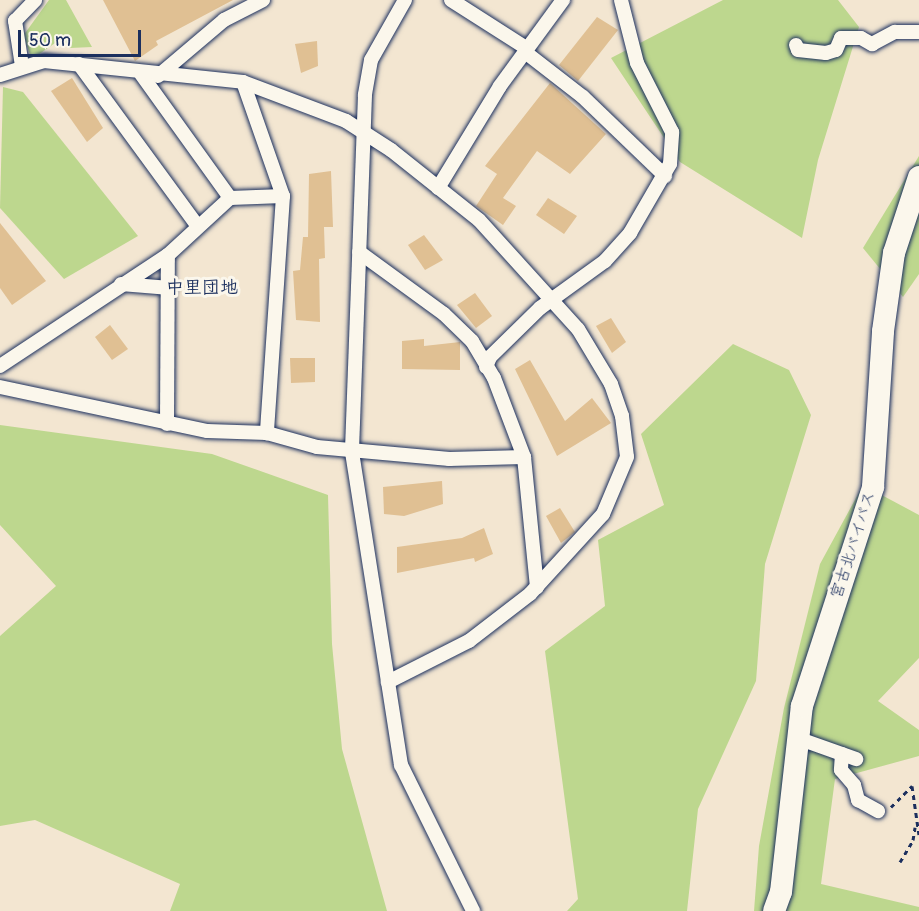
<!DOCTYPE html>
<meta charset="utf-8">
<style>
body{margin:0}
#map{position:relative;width:919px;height:911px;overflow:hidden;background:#f3e6d1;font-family:Pangolin,"Klee One",sans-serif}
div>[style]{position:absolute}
.green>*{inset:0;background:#bdd78e}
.building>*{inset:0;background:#e0c093}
.path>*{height:3px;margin-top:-1.5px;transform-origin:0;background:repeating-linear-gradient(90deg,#1b2f5e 0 4.5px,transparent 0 9px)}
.roads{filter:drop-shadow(0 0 2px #1b2f5e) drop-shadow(0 0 2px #1b2f5e)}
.minor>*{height:14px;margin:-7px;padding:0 7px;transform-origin:7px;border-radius:7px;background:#fbf7ec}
.trunk>*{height:22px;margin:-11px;padding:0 11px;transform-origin:11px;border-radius:11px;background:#fbf7ec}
span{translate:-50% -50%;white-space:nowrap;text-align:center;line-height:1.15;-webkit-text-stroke:6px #fbf7ec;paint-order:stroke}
.street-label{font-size:16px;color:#1b2f5e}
.neighbourhood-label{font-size:18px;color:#1b2f5e;font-weight:700}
.scale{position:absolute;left:18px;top:30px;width:123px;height:27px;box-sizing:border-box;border:3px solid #1b2f5e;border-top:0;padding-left:8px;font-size:18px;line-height:21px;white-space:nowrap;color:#1b2f5e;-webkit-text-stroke:4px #fbf7ec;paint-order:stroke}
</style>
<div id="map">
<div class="green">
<div style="clip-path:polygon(49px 0,66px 0,92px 47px,70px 48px,58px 41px,32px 59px,23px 36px)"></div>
<div style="clip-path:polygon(723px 0,838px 0,859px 27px,818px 160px,802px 238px,680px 162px,611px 58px)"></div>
<div style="clip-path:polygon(3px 87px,23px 92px,138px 236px,64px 279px,0 208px)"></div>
<div style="clip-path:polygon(919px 156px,919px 274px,903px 297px,863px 248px)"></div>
<div style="clip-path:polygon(733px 344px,789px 370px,811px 415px,765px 564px,756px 681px,698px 809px,687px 911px,567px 911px,578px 899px,545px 651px,605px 606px,598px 540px,664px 505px,641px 434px)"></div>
<div style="clip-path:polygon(0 425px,212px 454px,328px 495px,332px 644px,342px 749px,387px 911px,170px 911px,180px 884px,35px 820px,0 826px,0 636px,56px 586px,0 525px)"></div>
<div style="clip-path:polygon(863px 485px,919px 515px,919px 658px,878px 701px,919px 730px,919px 756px,835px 779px,821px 884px,919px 907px,919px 911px,754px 911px,759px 846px,784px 708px,820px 564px)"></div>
</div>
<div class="building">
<div style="clip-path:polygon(103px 0,233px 0,156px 41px,158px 45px,135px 61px)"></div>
<div style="clip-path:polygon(597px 17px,618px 30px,578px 81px,559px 65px)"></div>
<div style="clip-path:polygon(317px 41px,318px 66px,301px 73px,295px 44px)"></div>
<div style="clip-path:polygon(72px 78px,103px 128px,87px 142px,51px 91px)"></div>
<div style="clip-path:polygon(550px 83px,606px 134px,570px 174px,537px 151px,503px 198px,516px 206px,503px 225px,476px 206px,497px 174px,485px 166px)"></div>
<div style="clip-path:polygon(331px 171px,333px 227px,324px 227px,325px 258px,319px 259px,320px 322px,296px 320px,293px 271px,300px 270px,303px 237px,308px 237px,309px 174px)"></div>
<div style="clip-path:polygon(548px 198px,577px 216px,564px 234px,536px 215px)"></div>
<div style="clip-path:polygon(0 223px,46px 281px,12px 305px,0 288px)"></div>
<div style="clip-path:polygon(424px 235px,443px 260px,425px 270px,408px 245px)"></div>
<div style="clip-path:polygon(475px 293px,492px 316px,476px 328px,457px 305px)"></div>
<div style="clip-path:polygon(611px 318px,626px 342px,612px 353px,596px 326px)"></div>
<div style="clip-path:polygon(110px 325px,128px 349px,112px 360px,95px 337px)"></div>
<div style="clip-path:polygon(424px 339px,424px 346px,460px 342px,460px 370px,402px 369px,402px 341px)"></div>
<div style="clip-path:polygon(290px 358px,315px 358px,315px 382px,291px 383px)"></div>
<div style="clip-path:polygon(530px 360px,565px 421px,592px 398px,611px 423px,557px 456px,515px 369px)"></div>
<div style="clip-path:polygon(442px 481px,443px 504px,404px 516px,384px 514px,383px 487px)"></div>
<div style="clip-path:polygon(560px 508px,575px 532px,561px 543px,546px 516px)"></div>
<div style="clip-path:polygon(484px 528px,493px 554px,475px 562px,474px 558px,397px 573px,397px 547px,462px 538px)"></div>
</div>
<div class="path">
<div style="left:891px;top:807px;width:30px;rotate:-45deg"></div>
<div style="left:912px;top:786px;width:49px;rotate:81.9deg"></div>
<div style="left:900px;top:862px;width:26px;rotate:-59deg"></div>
<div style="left:913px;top:840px;width:13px;rotate:-81deg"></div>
</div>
<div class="roads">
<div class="minor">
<div style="left:405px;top:0;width:69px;rotate:119.5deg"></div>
<div style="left:371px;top:60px;width:36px;rotate:100deg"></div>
<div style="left:365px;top:95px;width:357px;rotate:92.1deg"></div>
<div style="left:352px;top:452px;width:317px;rotate:81.1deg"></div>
<div style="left:401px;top:765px;width:163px;rotate:63.7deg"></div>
<div style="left:451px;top:0;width:89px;rotate:32.6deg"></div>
<div style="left:796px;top:45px;width:5px;rotate:68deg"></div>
<div style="left:798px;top:50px;width:28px;rotate:6deg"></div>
<div style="left:826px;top:53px;width:10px;rotate:-17deg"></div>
<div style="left:836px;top:50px;width:13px;rotate:-67deg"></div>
<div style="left:841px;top:38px;width:20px"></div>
<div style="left:861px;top:38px;width:13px;rotate:29deg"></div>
<div style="left:872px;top:44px;width:26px;rotate:-28deg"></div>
<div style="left:895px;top:32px;width:24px"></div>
<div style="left:525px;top:52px;width:73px;rotate:37.8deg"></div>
<div style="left:583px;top:97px;width:114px;rotate:43.9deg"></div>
<div style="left:79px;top:64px;width:200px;rotate:53.8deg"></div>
<div style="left:22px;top:66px;width:46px;rotate:-98.8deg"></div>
<div style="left:15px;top:21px;width:29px;rotate:-46deg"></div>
<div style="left:141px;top:74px;width:153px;rotate:54.3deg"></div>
<div style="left:0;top:75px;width:46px;rotate:-17.7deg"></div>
<div style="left:44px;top:61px;width:200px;rotate:6deg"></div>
<div style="left:243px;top:82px;width:110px;rotate:20.7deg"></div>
<div style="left:346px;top:121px;width:54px;rotate:32.8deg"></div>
<div style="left:391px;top:150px;width:112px;rotate:38.5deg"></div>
<div style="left:479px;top:220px;width:147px;rotate:47.8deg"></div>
<div style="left:578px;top:329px;width:64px;rotate:59deg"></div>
<div style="left:611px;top:384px;width:34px;rotate:71deg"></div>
<div style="left:622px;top:416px;width:41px;rotate:83deg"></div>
<div style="left:627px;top:457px;width:62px;rotate:112.8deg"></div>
<div style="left:603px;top:514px;width:108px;rotate:132.4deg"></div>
<div style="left:530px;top:594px;width:77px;rotate:142.4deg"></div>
<div style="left:469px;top:641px;width:91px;rotate:153.2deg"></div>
<div style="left:158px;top:76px;width:87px;rotate:-40.3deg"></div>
<div style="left:224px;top:20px;width:44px;rotate:-27.1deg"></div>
<div style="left:243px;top:82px;width:121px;rotate:70.7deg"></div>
<div style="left:283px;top:196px;width:238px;rotate:93.9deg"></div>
<div style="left:438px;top:188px;width:119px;rotate:-58.7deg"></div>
<div style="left:500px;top:86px;width:107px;rotate:-53.8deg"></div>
<div style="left:359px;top:252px;width:105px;rotate:36.1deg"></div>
<div style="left:444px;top:314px;width:39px;rotate:44deg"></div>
<div style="left:472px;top:341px;width:43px;rotate:59.3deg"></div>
<div style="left:494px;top:378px;width:85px;rotate:69.2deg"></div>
<div style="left:524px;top:457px;width:131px;rotate:84.3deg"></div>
<div style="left:121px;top:284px;width:49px;rotate:4.7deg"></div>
<div style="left:0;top:366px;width:201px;rotate:-33.5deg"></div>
<div style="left:168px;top:255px;width:84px;rotate:-42.6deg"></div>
<div style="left:230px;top:198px;width:53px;rotate:-2.2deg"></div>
<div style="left:486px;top:367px;width:11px;rotate:-68deg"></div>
<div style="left:490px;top:357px;width:70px;rotate:-44.4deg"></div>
<div style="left:540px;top:308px;width:80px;rotate:-35.9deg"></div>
<div style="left:605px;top:261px;width:38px;rotate:-48deg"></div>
<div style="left:630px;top:233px;width:80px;rotate:-59.9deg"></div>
<div style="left:670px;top:164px;width:32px;rotate:-86deg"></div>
<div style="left:672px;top:132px;width:77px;rotate:-116.9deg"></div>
<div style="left:637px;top:63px;width:65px;rotate:-104.3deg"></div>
<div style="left:0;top:387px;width:212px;rotate:12deg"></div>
<div style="left:207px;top:431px;width:60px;rotate:1.9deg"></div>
<div style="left:267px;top:433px;width:52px;rotate:15.6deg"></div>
<div style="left:317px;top:447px;width:133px;rotate:5.2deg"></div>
<div style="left:449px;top:459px;width:75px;rotate:-1.5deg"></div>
<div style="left:167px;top:424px;width:169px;rotate:-89.7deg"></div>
<div style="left:797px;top:738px;width:63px;rotate:19.6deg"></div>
<div style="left:842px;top:754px;width:16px;rotate:94deg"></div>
<div style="left:841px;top:770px;width:20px;rotate:49deg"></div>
<div style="left:854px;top:785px;width:16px;rotate:75deg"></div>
<div style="left:858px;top:800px;width:23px;rotate:29deg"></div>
</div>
<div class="trunk">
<div style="left:774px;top:911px;width:20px;rotate:-70deg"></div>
<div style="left:781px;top:892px;width:187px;rotate:-83.6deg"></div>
<div style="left:802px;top:706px;width:230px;rotate:-72deg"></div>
<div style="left:873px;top:487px;width:156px;rotate:-86.3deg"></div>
<div style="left:883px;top:331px;width:79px;rotate:-82deg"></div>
<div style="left:894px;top:253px;width:80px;rotate:-71.8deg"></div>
</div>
</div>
<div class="street-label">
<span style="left:853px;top:545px;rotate:-72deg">宮古北バイパス</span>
</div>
<div class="neighbourhood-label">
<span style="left:202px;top:288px">中里団地</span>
</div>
<div class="scale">50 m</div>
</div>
